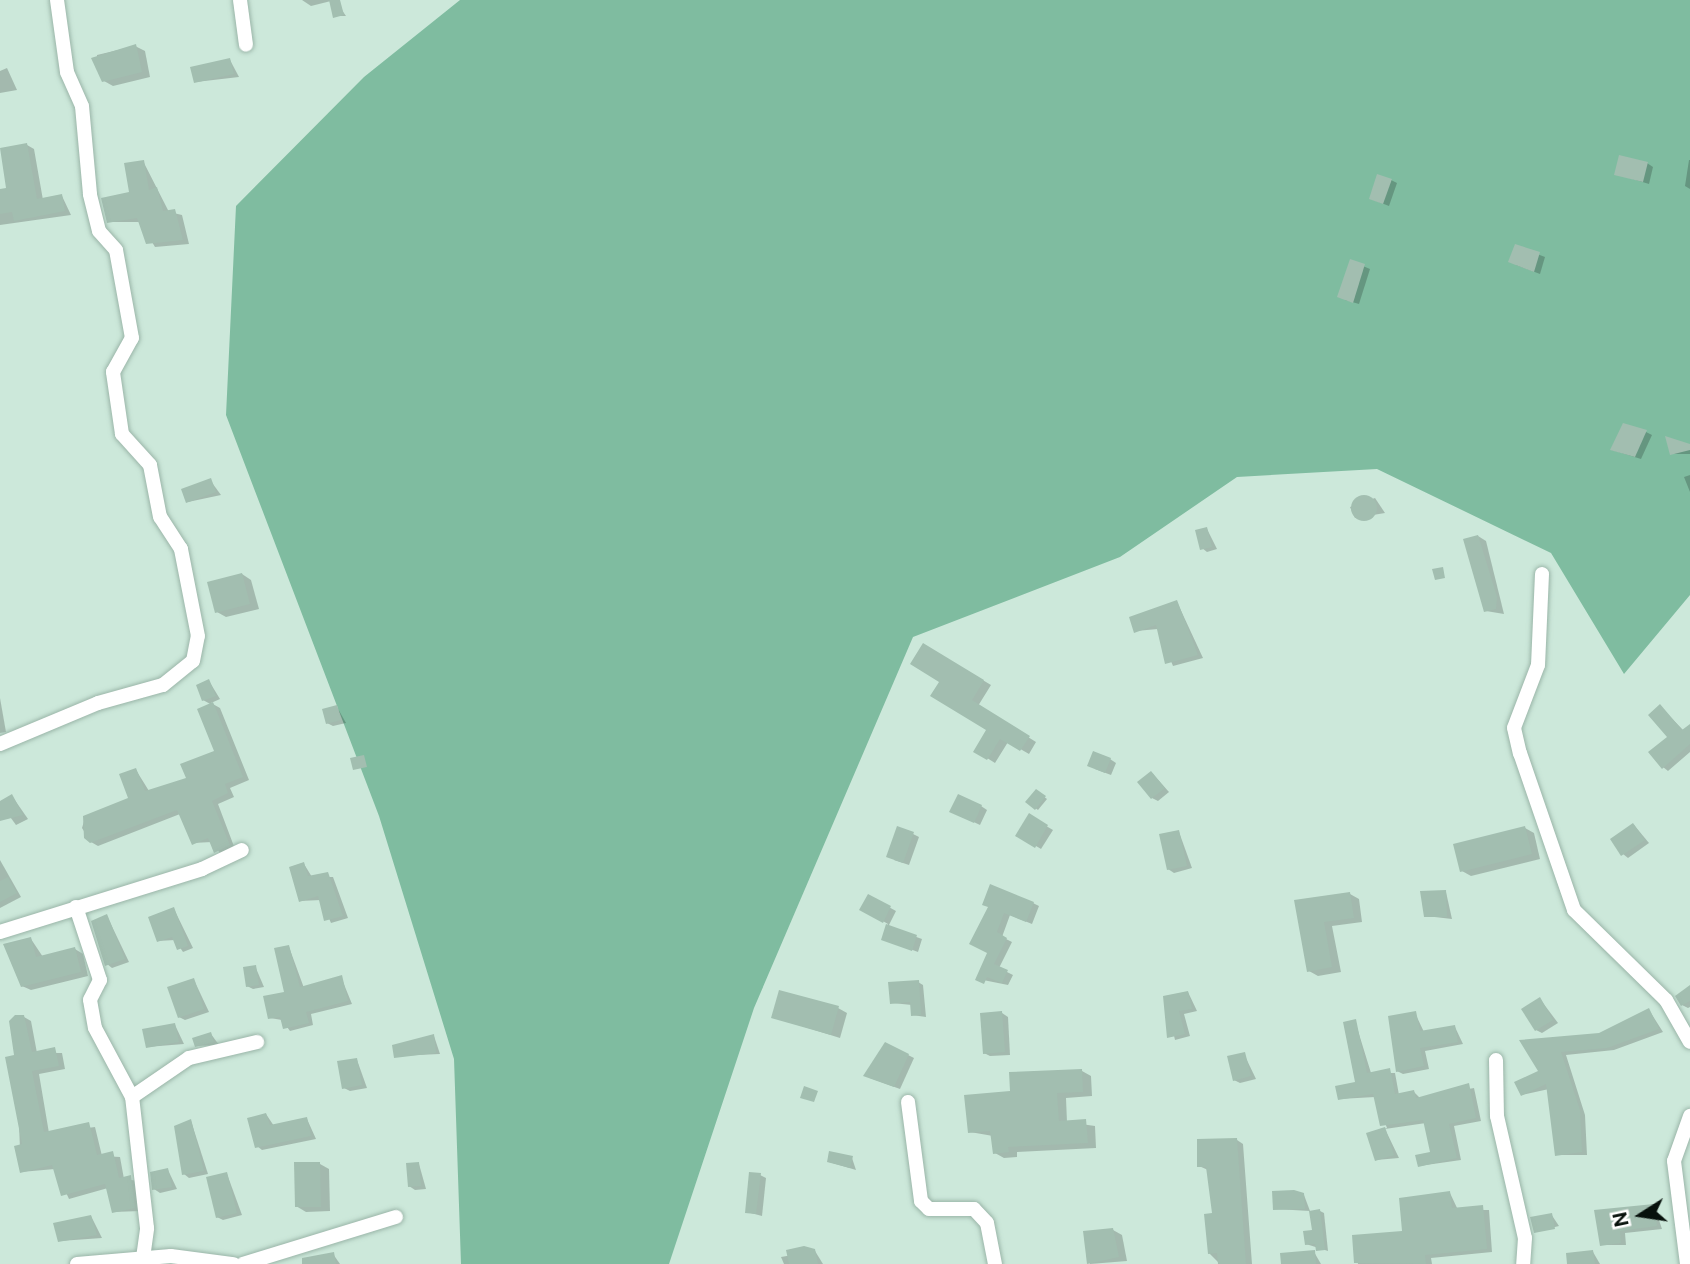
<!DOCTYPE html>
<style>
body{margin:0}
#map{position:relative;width:1690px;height:1264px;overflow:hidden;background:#cce8da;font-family:"Public Sans",sans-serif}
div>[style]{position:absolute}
.green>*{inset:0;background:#7fbca0}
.shadow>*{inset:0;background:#0003}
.building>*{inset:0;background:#a2beb0}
.round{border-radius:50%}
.roads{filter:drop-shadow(0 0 2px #9ab5a8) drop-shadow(0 0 2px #9ab5a8)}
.street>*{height:14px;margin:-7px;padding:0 7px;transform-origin:7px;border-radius:7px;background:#fff}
span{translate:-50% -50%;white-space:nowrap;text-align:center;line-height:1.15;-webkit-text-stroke:7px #fff;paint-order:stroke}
.north{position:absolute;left:1606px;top:1180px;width:70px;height:70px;-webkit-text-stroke:5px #fff;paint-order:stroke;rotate:258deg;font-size:19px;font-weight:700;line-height:28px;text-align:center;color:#07110c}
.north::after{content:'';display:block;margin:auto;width:24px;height:32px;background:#07110c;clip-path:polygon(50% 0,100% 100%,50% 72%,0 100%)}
</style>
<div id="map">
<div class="green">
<div style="clip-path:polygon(460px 0,1690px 0,1690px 595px,1624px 674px,1551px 553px,1377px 469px,1237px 477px,1120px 557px,913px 637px,754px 1008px,669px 1264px,461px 1264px,454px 1059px,379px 816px,226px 415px,236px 206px,364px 77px)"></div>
</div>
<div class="shadow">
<div style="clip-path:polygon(302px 0,335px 0,346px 16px,335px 16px,331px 1px,311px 6px)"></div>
<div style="clip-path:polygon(135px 46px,145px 51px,150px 77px,113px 86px,104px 81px,96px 68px,97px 55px)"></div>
<div style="clip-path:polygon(230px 60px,239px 77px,196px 82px)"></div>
<div style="clip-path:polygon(7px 68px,17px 90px,0 93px,0 71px)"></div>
<div style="clip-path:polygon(27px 145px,34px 149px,43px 200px,62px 196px,71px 215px,0 225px,0 191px,8px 189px)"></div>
<div style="clip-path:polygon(1689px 160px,1690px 160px,1690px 189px,1685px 186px)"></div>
<div style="clip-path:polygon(143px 161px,169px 212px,182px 215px,189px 244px,155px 247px,140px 222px,109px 222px,131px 194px)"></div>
<div style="clip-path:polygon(1647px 163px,1653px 167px,1649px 184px,1616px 174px)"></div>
<div style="clip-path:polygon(1391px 180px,1397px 183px,1389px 206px,1371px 199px)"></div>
<div style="clip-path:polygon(1516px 246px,1545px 257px,1540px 274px,1516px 265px)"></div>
<div style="clip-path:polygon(1351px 261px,1370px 269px,1359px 304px,1345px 300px)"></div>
<div style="clip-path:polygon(1646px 432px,1652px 435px,1641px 459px,1612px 450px)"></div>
<div style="clip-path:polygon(1690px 446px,1690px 454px,1671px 454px)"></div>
<div style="clip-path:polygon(1690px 475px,1690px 492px,1684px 477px)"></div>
<div style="clip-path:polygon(210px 480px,221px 495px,188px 502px)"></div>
<div style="clip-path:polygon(1375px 498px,1385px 513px,1355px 518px,1350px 507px)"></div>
<div style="clip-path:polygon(1207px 529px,1217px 549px,1207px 552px,1202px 548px)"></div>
<div style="clip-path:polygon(1478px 536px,1486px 541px,1504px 614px,1486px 611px)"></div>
<div style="clip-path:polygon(242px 574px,251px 580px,259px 609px,226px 617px,217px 612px)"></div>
<div style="clip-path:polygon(1177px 602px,1203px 658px,1173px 666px,1158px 629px,1136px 631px)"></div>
<div style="clip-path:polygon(924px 645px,991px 685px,978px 706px,1036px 742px,1029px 754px,1008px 742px,995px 763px,976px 751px,989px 730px,941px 681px)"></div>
<div style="clip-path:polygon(209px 681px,220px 699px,211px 703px,220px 708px,249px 780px,230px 788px,234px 797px,218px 804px,235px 849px,222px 856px,212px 842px,193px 843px,180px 814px,98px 846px,91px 842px,82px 828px,85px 818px,130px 799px,136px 770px,149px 791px,188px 779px,216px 752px,212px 705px,203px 700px)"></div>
<div style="clip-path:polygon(0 698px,6px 732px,0 733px)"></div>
<div style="clip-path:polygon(1660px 706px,1684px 731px,1690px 726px,1690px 752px,1668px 771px,1663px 767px,1669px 737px)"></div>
<div style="clip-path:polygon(337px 707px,346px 723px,333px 726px,327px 723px)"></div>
<div style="clip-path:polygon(1110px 759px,1116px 763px,1111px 775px,1095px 769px)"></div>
<div style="clip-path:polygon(1152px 773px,1169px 792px,1158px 801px,1152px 798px)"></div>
<div style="clip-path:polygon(1036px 791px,1047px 799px,1038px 810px,1027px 802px)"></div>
<div style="clip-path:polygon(12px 796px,28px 819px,16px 825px,0 803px)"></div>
<div style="clip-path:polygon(981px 806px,987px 810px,980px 825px,957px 814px)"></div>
<div style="clip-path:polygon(1029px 816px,1053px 830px,1041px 849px,1018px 835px)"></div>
<div style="clip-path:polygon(1634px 825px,1649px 843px,1628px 858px,1623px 854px)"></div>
<div style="clip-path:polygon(1525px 828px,1534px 833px,1540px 859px,1471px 876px,1462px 871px)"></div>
<div style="clip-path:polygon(1179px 832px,1192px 868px,1174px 873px,1168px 869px)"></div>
<div style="clip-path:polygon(913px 834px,919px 837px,909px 865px,894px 860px)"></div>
<div style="clip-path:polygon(0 860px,21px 897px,0 908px)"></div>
<div style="clip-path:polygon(304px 864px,312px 877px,333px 877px,348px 918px,331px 923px,321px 900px,300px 901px)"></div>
<div style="clip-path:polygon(1446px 892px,1452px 919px,1426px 916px)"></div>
<div style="clip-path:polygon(1350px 894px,1359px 899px,1362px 922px,1332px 926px,1341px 972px,1318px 976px,1309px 971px,1296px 901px)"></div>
<div style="clip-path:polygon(869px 896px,896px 911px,888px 927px,922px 939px,918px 952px,883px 939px,888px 924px,862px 909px)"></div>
<div style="clip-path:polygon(1033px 903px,1039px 906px,1032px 924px,1010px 915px,1002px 937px,1012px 942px,999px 968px,1013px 975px,1008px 985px,978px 979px,989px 952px,989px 907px)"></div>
<div style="clip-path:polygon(174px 909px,193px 948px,183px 952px,175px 940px,158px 941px)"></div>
<div style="clip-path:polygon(107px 916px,129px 962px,112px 968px,107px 964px)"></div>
<div style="clip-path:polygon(31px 939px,43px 957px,75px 949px,83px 954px,88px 976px,31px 990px,22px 986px)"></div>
<div style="clip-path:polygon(289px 947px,304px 988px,341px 977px,352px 1004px,311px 1014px,313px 1025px,290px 1031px,282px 1020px,270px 1018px,286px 993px)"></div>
<div style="clip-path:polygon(255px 966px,264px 987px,253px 989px,247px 986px)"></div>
<div style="clip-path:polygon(194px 980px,209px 1012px,185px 1020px,179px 1017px)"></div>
<div style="clip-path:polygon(918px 982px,923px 985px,926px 1017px,912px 1015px,912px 1005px,892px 1003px)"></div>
<div style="clip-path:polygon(1690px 988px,1690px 1007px,1688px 1008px,1682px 1005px)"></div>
<div style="clip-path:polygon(1188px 992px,1197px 1011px,1184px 1014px,1190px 1036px,1175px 1040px,1165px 997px)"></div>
<div style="clip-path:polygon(1540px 999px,1558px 1023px,1542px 1033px,1536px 1030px)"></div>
<div style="clip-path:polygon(838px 1008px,847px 1013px,840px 1038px,773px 1017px)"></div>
<div style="clip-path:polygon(1649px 1010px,1663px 1032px,1614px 1050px,1566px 1055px,1585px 1115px,1587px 1155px,1557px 1155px,1549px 1089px,1522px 1095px,1541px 1072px,1522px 1042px,1599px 1035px)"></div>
<div style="clip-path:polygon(1002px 1013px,1008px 1017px,1010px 1055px,990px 1056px,984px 1053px)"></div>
<div style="clip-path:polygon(1415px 1013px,1424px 1032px,1455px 1027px,1463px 1044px,1425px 1051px,1429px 1069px,1403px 1074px,1397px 1071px)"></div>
<div style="clip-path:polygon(24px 1017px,31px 1021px,37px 1053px,62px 1053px,65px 1069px,39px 1074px,49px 1133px,95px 1127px,102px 1156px,120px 1157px,124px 1179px,138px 1181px,141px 1211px,113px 1212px,108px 1188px,69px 1199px,55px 1169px,21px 1172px,16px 1056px)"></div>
<div style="clip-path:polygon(1355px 1021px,1371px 1073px,1395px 1073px,1399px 1095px,1414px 1092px,1420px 1098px,1474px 1088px,1481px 1121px,1454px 1126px,1461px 1160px,1419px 1166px,1432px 1153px,1426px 1123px,1385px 1129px,1399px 1158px,1376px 1160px,1368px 1134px,1387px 1128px,1375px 1097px,1340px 1099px,1357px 1083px)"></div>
<div style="clip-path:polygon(175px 1025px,184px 1044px,147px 1047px)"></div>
<div style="clip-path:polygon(211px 1034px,219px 1045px,196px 1046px)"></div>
<div style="clip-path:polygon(434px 1036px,440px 1054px,395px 1056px)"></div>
<div style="clip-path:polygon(1244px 1054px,1256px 1079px,1240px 1083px,1234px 1080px)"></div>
<div style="clip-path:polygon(908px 1055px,914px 1058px,900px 1089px,870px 1078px)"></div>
<div style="clip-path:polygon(357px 1060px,367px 1088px,350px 1091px,344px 1088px)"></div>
<div style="clip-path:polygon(1082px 1071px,1091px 1076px,1092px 1096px,1066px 1098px,1067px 1122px,1095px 1126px,1096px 1148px,1017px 1152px,1017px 1157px,1004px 1158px,995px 1153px,993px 1136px,970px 1132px,1011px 1092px)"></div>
<div style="clip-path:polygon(266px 1114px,274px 1126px,307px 1119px,316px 1139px,262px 1150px,257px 1146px)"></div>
<div style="clip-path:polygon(191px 1121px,208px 1174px,189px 1178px,184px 1174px)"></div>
<div style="clip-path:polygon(1237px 1140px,1243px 1144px,1252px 1264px,1220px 1264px,1209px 1253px,1214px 1214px,1208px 1170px,1199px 1166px)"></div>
<div style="clip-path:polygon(852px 1158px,856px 1170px,829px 1162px)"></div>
<div style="clip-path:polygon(320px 1164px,329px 1169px,330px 1211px,306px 1212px,296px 1206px)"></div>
<div style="clip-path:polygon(419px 1164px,426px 1189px,415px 1190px,409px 1186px)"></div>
<div style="clip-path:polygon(168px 1170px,177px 1189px,160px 1193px,154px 1189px)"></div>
<div style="clip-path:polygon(227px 1174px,242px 1215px,223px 1220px,217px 1217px)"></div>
<div style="clip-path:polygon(760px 1175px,766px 1178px,762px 1216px,747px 1212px)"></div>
<div style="clip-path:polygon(1450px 1193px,1458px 1210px,1489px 1210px,1492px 1252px,1431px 1258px,1432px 1264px,1358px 1264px,1354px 1236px,1404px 1233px)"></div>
<div style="clip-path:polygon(1304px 1195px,1310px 1211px,1275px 1209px)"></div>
<div style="clip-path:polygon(1654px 1205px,1662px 1229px,1625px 1233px,1626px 1245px,1601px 1245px)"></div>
<div style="clip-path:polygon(1320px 1211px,1324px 1213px,1328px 1251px,1306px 1244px)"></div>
<div style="clip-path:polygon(1551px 1214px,1559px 1226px,1535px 1232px)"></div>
<div style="clip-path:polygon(91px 1216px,102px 1238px,60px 1241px)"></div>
<div style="clip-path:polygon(1113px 1230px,1122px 1235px,1127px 1261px,1090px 1264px,1085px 1233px)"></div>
<div style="clip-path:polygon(815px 1251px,823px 1264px,784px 1264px,781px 1257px)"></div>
<div style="clip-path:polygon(1314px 1252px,1321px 1264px,1283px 1264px)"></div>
<div style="clip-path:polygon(1593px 1252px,1600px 1264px,1569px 1264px)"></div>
<div style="clip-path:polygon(333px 1254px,340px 1264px,322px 1264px)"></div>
</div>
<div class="building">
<div style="clip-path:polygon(329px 0,340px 0,344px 15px,333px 18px)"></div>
<div style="clip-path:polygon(136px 44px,142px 72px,102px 82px,91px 58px)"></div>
<div style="clip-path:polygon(230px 58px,234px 74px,194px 83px,190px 67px)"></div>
<div style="clip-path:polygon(27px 143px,37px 199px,62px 194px,65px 211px,14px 221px,12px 212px,0 214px,0 189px,6px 188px,0 148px)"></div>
<div style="clip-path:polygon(1619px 155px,1648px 162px,1643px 182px,1614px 175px)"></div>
<div style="clip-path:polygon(144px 160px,149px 190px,157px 187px,163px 211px,175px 209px,183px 240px,146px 244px,137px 218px,107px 223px,101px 198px,129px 192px,124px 163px)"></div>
<div style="clip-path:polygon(1377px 174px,1392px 179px,1383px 204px,1369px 199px)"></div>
<div style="clip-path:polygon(1515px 244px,1540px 252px,1534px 272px,1508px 262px)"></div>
<div style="clip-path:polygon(1350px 259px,1365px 264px,1353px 303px,1337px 297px)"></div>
<div style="clip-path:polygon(1623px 423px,1647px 430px,1635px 457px,1610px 450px)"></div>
<div style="clip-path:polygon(1665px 436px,1690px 444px,1690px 450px,1670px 455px)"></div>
<div style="clip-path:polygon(211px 478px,216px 492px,186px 503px,181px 489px)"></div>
<div class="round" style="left:1351px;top:495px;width:26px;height:26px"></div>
<div style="clip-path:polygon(1207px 527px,1212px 547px,1200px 550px,1195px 530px)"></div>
<div style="clip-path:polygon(1478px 535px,1497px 597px,1496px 609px,1484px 612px,1463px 539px)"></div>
<div style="clip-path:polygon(1443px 567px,1445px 578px,1435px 580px,1432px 569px)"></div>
<div style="clip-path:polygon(242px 573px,250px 604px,215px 613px,207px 582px)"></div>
<div style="clip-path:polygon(1177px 600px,1198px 655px,1165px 664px,1156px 625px,1134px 633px,1129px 617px)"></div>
<div style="clip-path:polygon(923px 643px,984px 680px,972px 700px,1030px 736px,1020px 751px,1000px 739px,987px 760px,973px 752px,986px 730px,930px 696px,939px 682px,910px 664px)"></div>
<div style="clip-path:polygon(209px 679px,216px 696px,202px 701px,196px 685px)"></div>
<div style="clip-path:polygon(213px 702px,243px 777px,225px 784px,228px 793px,212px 801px,230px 845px,214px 853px,208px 838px,192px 845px,177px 810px,90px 843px,84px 838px,83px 816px,128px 798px,119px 774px,136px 768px,145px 791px,186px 778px,180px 764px,214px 751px,197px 709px)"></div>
<div style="clip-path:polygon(1660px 704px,1682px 730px,1690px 724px,1690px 744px,1662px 769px,1648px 752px,1667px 737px,1648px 715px)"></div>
<div style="clip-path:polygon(337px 705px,341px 720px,326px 724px,322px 709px)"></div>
<div style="clip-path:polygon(1093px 751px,1111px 758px,1105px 773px,1087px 766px)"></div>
<div style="clip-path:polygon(364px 755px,367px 767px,353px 770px,350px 758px)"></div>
<div style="clip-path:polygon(1151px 771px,1165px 788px,1151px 799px,1137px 782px)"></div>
<div style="clip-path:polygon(1036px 789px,1046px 796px,1035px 810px,1025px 802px)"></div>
<div style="clip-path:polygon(12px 794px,23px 815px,0 821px,0 801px)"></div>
<div style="clip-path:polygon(958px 794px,982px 805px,974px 823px,949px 812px)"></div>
<div style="clip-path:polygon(1029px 813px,1048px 825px,1035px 848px,1015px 836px)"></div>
<div style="clip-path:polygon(1633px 823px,1645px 840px,1621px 856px,1610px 839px)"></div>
<div style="clip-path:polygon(897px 826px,914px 832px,903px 863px,886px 857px)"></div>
<div style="clip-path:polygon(1525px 826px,1532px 854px,1460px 872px,1453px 844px)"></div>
<div style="clip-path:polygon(1179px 830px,1187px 866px,1167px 870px,1159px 834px)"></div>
<div style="clip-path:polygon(304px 862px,308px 876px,328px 872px,343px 916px,324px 921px,318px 896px,299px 902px,289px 867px)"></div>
<div style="clip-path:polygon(8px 877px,17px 893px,0 902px,0 881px)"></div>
<div style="clip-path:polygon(990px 884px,1034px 902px,1026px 922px,1004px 913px,997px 932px,1007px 938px,994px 964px,1008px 970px,1002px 983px,987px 977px,984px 984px,975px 980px,987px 953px,969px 944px,988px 907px,982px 905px)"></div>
<div style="clip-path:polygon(1446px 890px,1447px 917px,1424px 917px,1420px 891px)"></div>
<div style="clip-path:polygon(1350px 892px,1354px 918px,1324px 922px,1332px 967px,1307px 972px,1294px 900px)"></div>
<div style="clip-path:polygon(868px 894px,891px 906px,883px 923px,859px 910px)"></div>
<div style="clip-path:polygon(174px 907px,188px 946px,177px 950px,172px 937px,157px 942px,148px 917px)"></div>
<div style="clip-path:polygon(107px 914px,125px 959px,105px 966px,91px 921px)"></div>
<div style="clip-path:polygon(886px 924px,917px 935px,912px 951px,881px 940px)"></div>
<div style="clip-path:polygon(31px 937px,36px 957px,75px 947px,81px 972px,21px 987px,3px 944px)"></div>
<div style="clip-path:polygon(289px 945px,300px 987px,342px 975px,348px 1001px,306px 1012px,309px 1023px,283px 1029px,280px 1017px,268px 1019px,263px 996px,284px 992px,274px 948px)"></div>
<div style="clip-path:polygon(256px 965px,259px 985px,246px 987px,243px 967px)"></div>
<div style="clip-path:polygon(194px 978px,204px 1009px,178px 1018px,167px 987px)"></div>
<div style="clip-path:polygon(919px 980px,921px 1015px,911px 1016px,910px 1002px,890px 1004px,888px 982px)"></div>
<div style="clip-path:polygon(1690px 985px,1690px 1001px,1681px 1006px,1675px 996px)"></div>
<div style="clip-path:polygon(779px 990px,839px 1006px,831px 1035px,771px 1018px)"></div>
<div style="clip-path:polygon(1188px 991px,1192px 1009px,1179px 1011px,1185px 1034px,1167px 1038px,1163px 996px)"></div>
<div style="clip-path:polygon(1540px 997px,1553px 1020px,1535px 1031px,1521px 1009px)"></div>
<div style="clip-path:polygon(1649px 1008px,1659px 1029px,1607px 1048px,1561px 1052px,1580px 1110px,1582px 1152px,1555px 1156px,1546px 1084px,1521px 1096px,1514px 1082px,1538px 1071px,1519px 1040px,1599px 1033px)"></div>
<div style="clip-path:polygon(1002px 1011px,1005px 1052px,983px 1054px,980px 1013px)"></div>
<div style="clip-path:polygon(1416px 1011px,1420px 1031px,1455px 1025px,1458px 1042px,1420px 1048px,1424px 1066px,1396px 1072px,1388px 1016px)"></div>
<div style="clip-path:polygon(15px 1015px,24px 1015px,32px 1052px,55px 1047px,59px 1066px,32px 1071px,44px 1132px,89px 1122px,97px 1155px,113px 1151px,119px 1178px,131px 1175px,135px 1208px,112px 1213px,105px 1184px,61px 1196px,52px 1165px,20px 1173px,14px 1146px,22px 1144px,5px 1057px,14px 1055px,9px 1021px)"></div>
<div style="clip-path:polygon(1356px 1019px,1367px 1073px,1390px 1068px,1395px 1094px,1414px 1090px,1416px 1098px,1469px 1083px,1476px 1118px,1449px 1124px,1457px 1158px,1418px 1167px,1415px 1155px,1430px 1152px,1423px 1120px,1380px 1126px,1373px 1094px,1338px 1100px,1335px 1086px,1355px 1082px,1343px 1022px)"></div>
<div style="clip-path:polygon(175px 1023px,179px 1042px,146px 1048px,142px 1029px)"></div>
<div style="clip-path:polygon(211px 1032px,214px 1042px,195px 1047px,192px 1038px)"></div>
<div style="clip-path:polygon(434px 1034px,436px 1053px,394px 1058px,392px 1045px)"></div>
<div style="clip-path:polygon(885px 1042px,909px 1054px,894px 1087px,863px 1076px)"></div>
<div style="clip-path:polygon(1245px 1052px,1251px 1076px,1233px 1081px,1227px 1056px)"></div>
<div style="clip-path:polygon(357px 1058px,362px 1085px,342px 1089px,337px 1061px)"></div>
<div style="clip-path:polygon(1082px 1069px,1083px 1092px,1057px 1093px,1059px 1121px,1086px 1119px,1088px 1143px,1008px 1147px,1009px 1152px,993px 1154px,990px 1131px,968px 1133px,964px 1095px,1010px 1091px,1009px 1072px)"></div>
<div style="clip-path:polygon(804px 1086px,818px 1091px,814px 1102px,800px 1098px)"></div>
<div style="clip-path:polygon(266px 1113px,270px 1125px,307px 1117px,311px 1136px,255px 1148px,247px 1118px)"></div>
<div style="clip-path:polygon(191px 1119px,204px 1171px,182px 1175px,174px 1126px)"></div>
<div style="clip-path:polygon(1385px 1127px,1394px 1155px,1375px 1161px,1366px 1133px)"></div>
<div style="clip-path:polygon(1237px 1138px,1246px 1264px,1218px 1264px,1217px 1253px,1208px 1254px,1204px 1214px,1212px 1213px,1206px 1167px,1197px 1167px,1197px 1139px)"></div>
<div style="clip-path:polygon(829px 1151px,853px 1156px,850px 1168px,827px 1162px)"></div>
<div style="clip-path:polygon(294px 1162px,320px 1162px,321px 1207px,295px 1207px)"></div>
<div style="clip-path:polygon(419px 1162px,421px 1186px,408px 1187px,406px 1163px)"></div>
<div style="clip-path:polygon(168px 1168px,172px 1187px,152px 1190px,150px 1172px)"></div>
<div style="clip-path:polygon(227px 1172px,237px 1213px,216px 1218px,206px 1177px)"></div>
<div style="clip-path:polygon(749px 1172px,761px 1173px,756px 1214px,745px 1213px)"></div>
<div style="clip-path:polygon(1294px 1190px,1304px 1193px,1305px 1209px,1273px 1210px,1272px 1191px)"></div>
<div style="clip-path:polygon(1450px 1191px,1452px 1208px,1483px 1205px,1487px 1249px,1425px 1255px,1426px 1264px,1354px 1263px,1352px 1235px,1402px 1231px,1399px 1198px)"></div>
<div style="clip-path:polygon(1654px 1204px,1657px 1226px,1620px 1231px,1621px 1243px,1600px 1246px,1594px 1210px)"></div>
<div style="clip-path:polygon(1320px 1209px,1325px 1250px,1316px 1251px,1315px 1244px,1305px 1245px,1303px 1231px,1312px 1230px,1309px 1211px)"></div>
<div style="clip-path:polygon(1552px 1213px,1555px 1229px,1534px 1233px,1530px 1217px)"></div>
<div style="clip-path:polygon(91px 1215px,97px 1235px,58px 1242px,53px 1223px)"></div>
<div style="clip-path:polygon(1113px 1228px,1119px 1257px,1087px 1264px,1083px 1231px)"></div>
<div style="clip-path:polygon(804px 1246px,815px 1249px,818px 1264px,789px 1264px,786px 1250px)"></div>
<div style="clip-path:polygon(1315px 1250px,1316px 1264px,1281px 1264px,1280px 1253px)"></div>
<div style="clip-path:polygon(1593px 1250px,1595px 1264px,1567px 1264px,1566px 1253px)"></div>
<div style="clip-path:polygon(334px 1252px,336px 1264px,302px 1264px,302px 1258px)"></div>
</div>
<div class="roads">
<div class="street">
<div style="left:240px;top:0;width:45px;rotate:82.4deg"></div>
<div style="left:1542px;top:574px;width:91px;rotate:92.5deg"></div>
<div style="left:1538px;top:665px;width:67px;rotate:110.9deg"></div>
<div style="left:1514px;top:728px;width:26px;rotate:77deg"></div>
<div style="left:1520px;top:753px;width:166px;rotate:71deg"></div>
<div style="left:1574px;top:910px;width:129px;rotate:44.4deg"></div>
<div style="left:1666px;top:1000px;width:48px;rotate:60.3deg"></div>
<div style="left:0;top:744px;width:106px;rotate:-22.7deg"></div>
<div style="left:98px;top:703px;width:67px;rotate:-15.5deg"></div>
<div style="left:163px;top:685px;width:38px;rotate:-39deg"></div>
<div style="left:193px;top:661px;width:25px;rotate:-79deg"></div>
<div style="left:198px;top:636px;width:89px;rotate:-101.1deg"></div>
<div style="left:181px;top:549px;width:38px;rotate:-123deg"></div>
<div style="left:160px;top:517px;width:53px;rotate:-100.9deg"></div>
<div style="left:150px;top:465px;width:42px;rotate:-132.1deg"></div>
<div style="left:122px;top:434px;width:63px;rotate:-98.3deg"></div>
<div style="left:113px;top:372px;width:39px;rotate:-61deg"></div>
<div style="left:132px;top:338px;width:89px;rotate:-100.3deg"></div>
<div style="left:116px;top:250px;width:25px;rotate:-132deg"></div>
<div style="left:99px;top:231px;width:38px;rotate:-104deg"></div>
<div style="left:90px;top:194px;width:88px;rotate:-95.2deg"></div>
<div style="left:82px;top:106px;width:37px;rotate:-114deg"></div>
<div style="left:67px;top:72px;width:73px;rotate:-97.9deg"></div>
<div style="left:76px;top:907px;width:77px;rotate:71.8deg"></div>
<div style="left:100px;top:980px;width:22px;rotate:117deg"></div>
<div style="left:90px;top:1000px;width:28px;rotate:80deg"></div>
<div style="left:95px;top:1028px;width:78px;rotate:61.8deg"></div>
<div style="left:0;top:932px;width:212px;rotate:-17.3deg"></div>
<div style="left:202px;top:869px;width:44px;rotate:-25.4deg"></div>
<div style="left:1496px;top:1060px;width:56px;rotate:89deg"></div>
<div style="left:1497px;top:1116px;width:125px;rotate:77.1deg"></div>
<div style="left:1525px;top:1238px;width:26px;rotate:94deg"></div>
<div style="left:908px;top:1102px;width:100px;rotate:82.5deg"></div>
<div style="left:921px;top:1201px;width:11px;rotate:45deg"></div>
<div style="left:929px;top:1209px;width:45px"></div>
<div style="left:974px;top:1209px;width:19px;rotate:47deg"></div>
<div style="left:987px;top:1223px;width:42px;rotate:79deg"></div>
<div style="left:143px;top:1258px;width:30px;rotate:-82deg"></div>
<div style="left:147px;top:1228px;width:132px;rotate:-96.5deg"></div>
<div style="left:132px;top:1097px;width:69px;rotate:-34.4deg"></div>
<div style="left:189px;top:1058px;width:70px;rotate:-13.2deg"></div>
<div style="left:77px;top:1264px;width:94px;rotate:-4.9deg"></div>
<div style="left:171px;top:1256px;width:63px;rotate:7.4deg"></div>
<div style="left:243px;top:1264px;width:160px;rotate:-17.1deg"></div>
<div style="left:1687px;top:1264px;width:104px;rotate:-97.2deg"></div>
<div style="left:1674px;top:1161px;width:48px;rotate:-70.4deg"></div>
</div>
</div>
<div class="north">N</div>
</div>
